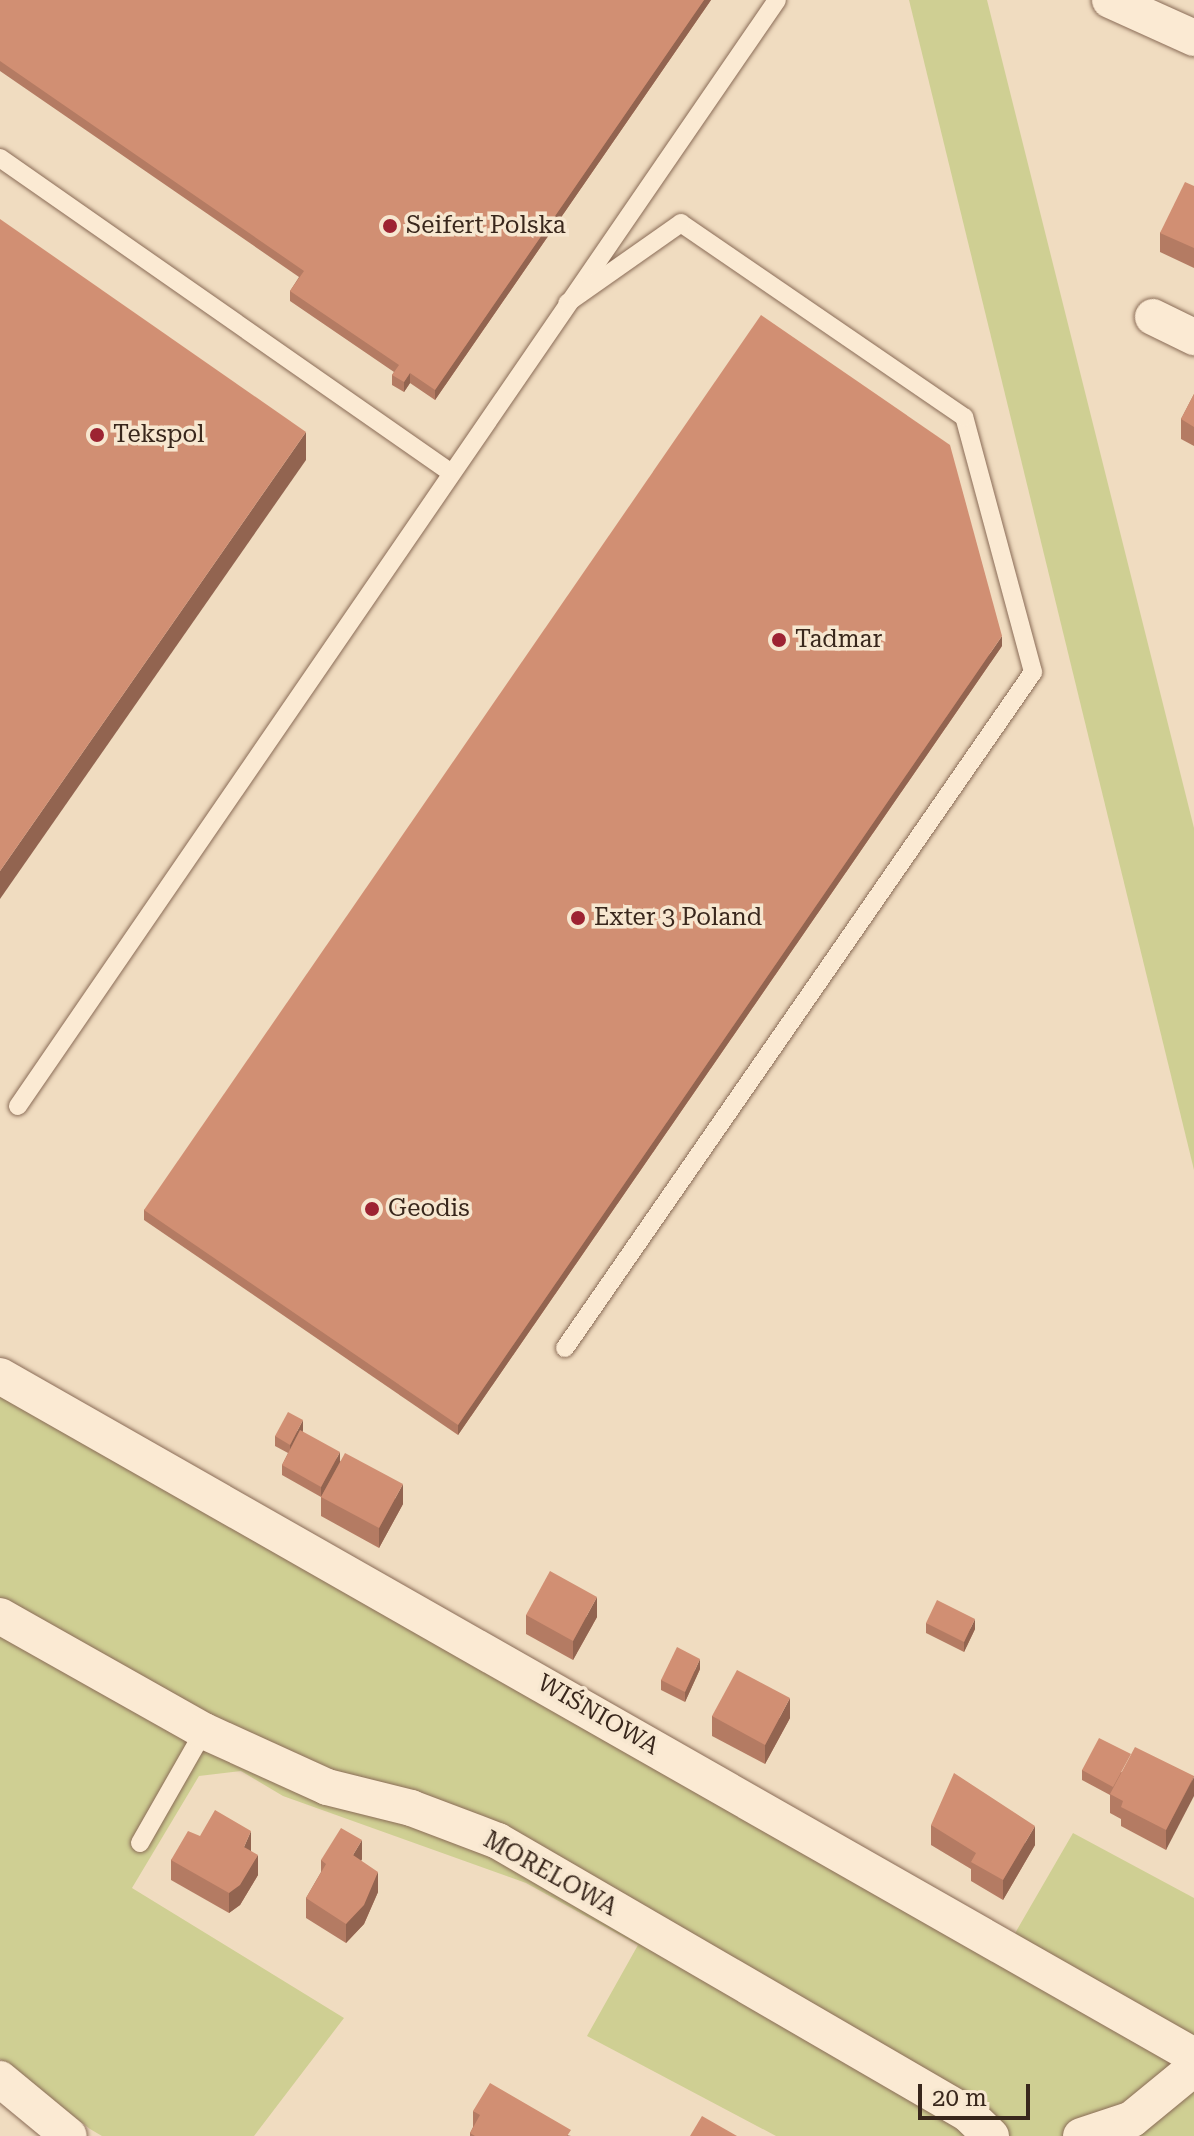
<!DOCTYPE html>
<meta charset="utf-8">
<style>
body{margin:0}
#map{position:relative;width:1194px;height:2136px;overflow:hidden;background:#f0dcc0;font-family:"Roboto Serif",serif}
div>[style]{position:absolute}
.green>*{inset:0;background:#cfcf93}
.roads{filter:drop-shadow(0 0 2px #8a6c57) drop-shadow(0 0 2px #8a6c57)}
.lane>*{height:18px;margin:-9px;padding:0 9px;transform-origin:9px;border-radius:9px;background:#fbead3}
.street>*{height:36px;margin:-18px;padding:0 18px;transform-origin:18px;border-radius:18px;background:#fbead3}
.wall>*{inset:0;background:#b47b63}
.shaded-wall>*{inset:0;background:#926450}
.building>*{inset:0;background:#d18f73}
.dots>*{width:22px;height:22px;translate:-50% -50%;box-sizing:border-box;border:4px solid #f7e7d0;border-radius:50%}
span{translate:-50% -50%;white-space:nowrap;text-align:center;line-height:1.15;-webkit-text-stroke:7px #f7e7d0;paint-order:stroke}
.poi-label{font-size:24px;color:#39271c}
.left{translate:0 -50%;text-align:left}
.street-label{font-size:24px;color:#39271c}
.scale{position:absolute;left:918px;top:2084px;width:112px;height:36px;box-sizing:border-box;border:4px solid #39271c;border-top:0;padding-left:10px;font-size:24px;line-height:28px;white-space:nowrap;color:#39271c;-webkit-text-stroke:6px #f7e7d0;paint-order:stroke}
</style>
<div id="map">
<div class="green">
<div style="clip-path:polygon(909px 0,987px 0,1194px 828px,1194px 1170px)"></div>
<div style="clip-path:polygon(0 1396px,999px 1961px,1073px 1833px,1194px 1898px,1194px 2136px,776px 2136px,587px 2036px,638px 1945px,526px 1883px,283px 1796px,241px 1771px,199px 1776px,132px 1888px,344px 2018px,254px 2136px,102px 2136px,90px 2129px,0 2059px)"></div>
</div>
<div class="roads">
<div class="lane">
<div style="left:0;top:158px;width:549px;rotate:34.91deg"></div>
<div style="left:18px;top:1106px;width:1341px;rotate:-55.54deg"></div>
<div style="left:565px;top:1348px;width:822px;rotate:-55.3deg"></div>
<div style="left:1033px;top:672px;width:264px;rotate:-105.1deg"></div>
<div style="left:964px;top:417px;width:343px;rotate:-145.6deg"></div>
<div style="left:681px;top:223px;width:139px;rotate:144.9deg"></div>
<div style="left:140px;top:1843px;width:129px;rotate:-60.3deg"></div>
</div>
<div class="street">
<div style="left:1110px;top:0;width:92px;rotate:24.3deg"></div>
<div style="left:1153px;top:317px;width:46px;rotate:26deg"></div>
<div style="left:0;top:1376px;width:1374px;rotate:29.66deg"></div>
<div style="left:0;top:1616px;width:234px;rotate:29.4deg"></div>
<div style="left:204px;top:1731px;width:135px;rotate:24.5deg"></div>
<div style="left:327px;top:1787px;width:87px;rotate:14deg"></div>
<div style="left:411px;top:1808px;width:93px;rotate:20.8deg"></div>
<div style="left:498px;top:1841px;width:544px;rotate:30.15deg"></div>
<div style="left:968px;top:2114px;width:32px;rotate:44deg"></div>
<div style="left:0;top:2079px;width:89px;rotate:39.6deg"></div>
<div style="left:1081px;top:2136px;width:54px;rotate:-18.4deg"></div>
<div style="left:1132px;top:2119px;width:80px;rotate:-39.4deg"></div>
</div>
</div>
<div class="wall">
<div style="clip-path:polygon(0 0,711px 0,435px 400px,410px 383px,404px 392px,392px 385px,392px 375px,394px 372px,290px 301px,290px 291px,299px 277px,0 71px)"></div>
<div style="clip-path:polygon(1194px 186px,1194px 268px,1160px 252px,1160px 233px)"></div>
<div style="clip-path:polygon(1194px 394px,1194px 446px,1181px 439px,1181px 419px)"></div>
<div style="clip-path:polygon(1002px 646px,458px 1435px,144px 1220px,144px 1210px)"></div>
<div style="clip-path:polygon(303px 1430px,303px 1432px,340px 1461px,403px 1504px,379px 1548px,321px 1516px,321px 1497px,282px 1475px,282px 1465px,288px 1453px,275px 1446px,275px 1436px)"></div>
<div style="clip-path:polygon(526px 1615px,597px 1617px,573px 1660px,526px 1634px)"></div>
<div style="clip-path:polygon(926px 1623px,975px 1629px,964px 1652px,926px 1633px)"></div>
<div style="clip-path:polygon(700px 1669px,685px 1702px,661px 1690px,661px 1680px)"></div>
<div style="clip-path:polygon(712px 1716px,790px 1718px,765px 1764px,712px 1736px)"></div>
<div style="clip-path:polygon(1082px 1770px,1194px 1776px,1166px 1850px,1121px 1826px,1121px 1819px,1110px 1813px,1110px 1795px,1082px 1780px)"></div>
<div style="clip-path:polygon(931px 1825px,1035px 1845px,1003px 1900px,971px 1881px,971px 1869px,931px 1845px)"></div>
<div style="clip-path:polygon(200px 1836px,251px 1851px,258px 1875px,240px 1905px,229px 1913px,171px 1880px,171px 1860px)"></div>
<div style="clip-path:polygon(362px 1859px,361px 1861px,378px 1892px,364px 1924px,346px 1943px,306px 1918px,306px 1898px,321px 1872px,321px 1860px)"></div>
<div style="clip-path:polygon(473px 2111px,571px 2136px,470px 2136px,470px 2133px,473px 2127px)"></div>
</div>
<div class="shaded-wall">
<div style="clip-path:polygon(704px 0,711px 0,435px 400px,435px 390px)"></div>
<div style="clip-path:polygon(410px 373px,410px 383px,404px 392px,404px 382px)"></div>
<div style="clip-path:polygon(306px 432px,306px 460px,0 899px,0 871px)"></div>
<div style="clip-path:polygon(1002px 636px,1002px 646px,458px 1435px,458px 1425px)"></div>
<div style="clip-path:polygon(303px 1420px,303px 1430px,290px 1455px,290px 1445px)"></div>
<div style="clip-path:polygon(340px 1452px,340px 1462px,321px 1497px,321px 1487px)"></div>
<div style="clip-path:polygon(403px 1484px,403px 1504px,379px 1548px,379px 1528px)"></div>
<div style="clip-path:polygon(597px 1597px,597px 1617px,573px 1660px,573px 1641px)"></div>
<div style="clip-path:polygon(975px 1619px,975px 1629px,964px 1652px,964px 1642px)"></div>
<div style="clip-path:polygon(700px 1659px,700px 1669px,685px 1702px,685px 1692px)"></div>
<div style="clip-path:polygon(790px 1698px,790px 1718px,765px 1764px,765px 1745px)"></div>
<div style="clip-path:polygon(1194px 1777px,1194px 1796px,1166px 1850px,1166px 1830px)"></div>
<div style="clip-path:polygon(1035px 1826px,1035px 1845px,1003px 1900px,1003px 1880px)"></div>
<div style="clip-path:polygon(251px 1831px,251px 1851px,244px 1866px,244px 1847px)"></div>
<div style="clip-path:polygon(362px 1840px,362px 1859px,353px 1875px,353px 1855px)"></div>
<div style="clip-path:polygon(258px 1855px,258px 1875px,240px 1905px,229px 1913px,229px 1893px)"></div>
<div style="clip-path:polygon(378px 1872px,378px 1892px,364px 1924px,346px 1943px,346px 1924px)"></div>
</div>
<div class="building">
<div style="clip-path:polygon(0 0,704px 0,435px 390px,410px 373px,404px 382px,392px 375px,399px 365px,290px 291px,304px 271px,0 61px)"></div>
<div style="clip-path:polygon(1185px 182px,1194px 186px,1194px 248px,1160px 233px)"></div>
<div style="clip-path:polygon(0 219px,306px 432px,0 871px)"></div>
<div style="clip-path:polygon(761px 315px,950px 445px,1002px 636px,458px 1425px,144px 1210px)"></div>
<div style="clip-path:polygon(1194px 394px,1194px 427px,1181px 419px)"></div>
<div style="clip-path:polygon(288px 1412px,303px 1420px,290px 1445px,275px 1436px)"></div>
<div style="clip-path:polygon(300px 1430px,340px 1452px,321px 1487px,282px 1465px)"></div>
<div style="clip-path:polygon(345px 1453px,403px 1484px,379px 1528px,321px 1497px)"></div>
<div style="clip-path:polygon(550px 1571px,597px 1597px,573px 1641px,526px 1615px)"></div>
<div style="clip-path:polygon(937px 1600px,975px 1619px,964px 1642px,926px 1623px)"></div>
<div style="clip-path:polygon(677px 1647px,700px 1659px,685px 1692px,661px 1680px)"></div>
<div style="clip-path:polygon(737px 1670px,790px 1698px,765px 1745px,712px 1716px)"></div>
<div style="clip-path:polygon(1099px 1738px,1131px 1754px,1113px 1787px,1082px 1770px)"></div>
<div style="clip-path:polygon(1135px 1747px,1194px 1776px,1166px 1830px,1121px 1807px,1123px 1801px,1110px 1794px)"></div>
<div style="clip-path:polygon(954px 1773px,1035px 1826px,1003px 1880px,971px 1862px,976px 1853px,931px 1825px)"></div>
<div style="clip-path:polygon(215px 1810px,251px 1831px,244px 1847px,258px 1855px,240px 1885px,229px 1893px,171px 1860px,188px 1831px,200px 1836px)"></div>
<div style="clip-path:polygon(341px 1828px,362px 1840px,353px 1855px,378px 1872px,364px 1905px,346px 1924px,306px 1898px,326px 1864px,321px 1860px)"></div>
<div style="clip-path:polygon(490px 2083px,571px 2130px,567px 2136px,475px 2136px,470px 2133px,480px 2115px,473px 2111px)"></div>
<div style="clip-path:polygon(702px 2116px,737px 2136px,690px 2136px)"></div>
</div>
<div class="dots">
<div style="left:390px;top:226px;background:#9d2332"></div>
<div style="left:97px;top:435px;background:#9d2332"></div>
<div style="left:779px;top:640px;background:#9d2332"></div>
<div style="left:578px;top:918px;background:#9d2332"></div>
<div style="left:372px;top:1209px;background:#9d2332"></div>
</div>
<div class="poi-label">
<span class="left" style="left:406px;top:226px">Seifert Polska</span>
<span class="left" style="left:113px;top:435px">Tekspol</span>
<span class="left" style="left:795px;top:640px">Tadmar</span>
<span class="left" style="left:594px;top:918px">Exter 3 Poland</span>
<span class="left" style="left:388px;top:1209px">Geodis</span>
</div>
<div class="street-label">
<span style="left:598px;top:1715px;rotate:30deg">WIŚNIOWA</span>
<span style="left:550px;top:1874px;rotate:29deg">MORELOWA</span>
</div>
<div class="scale">20 m</div>
</div>
